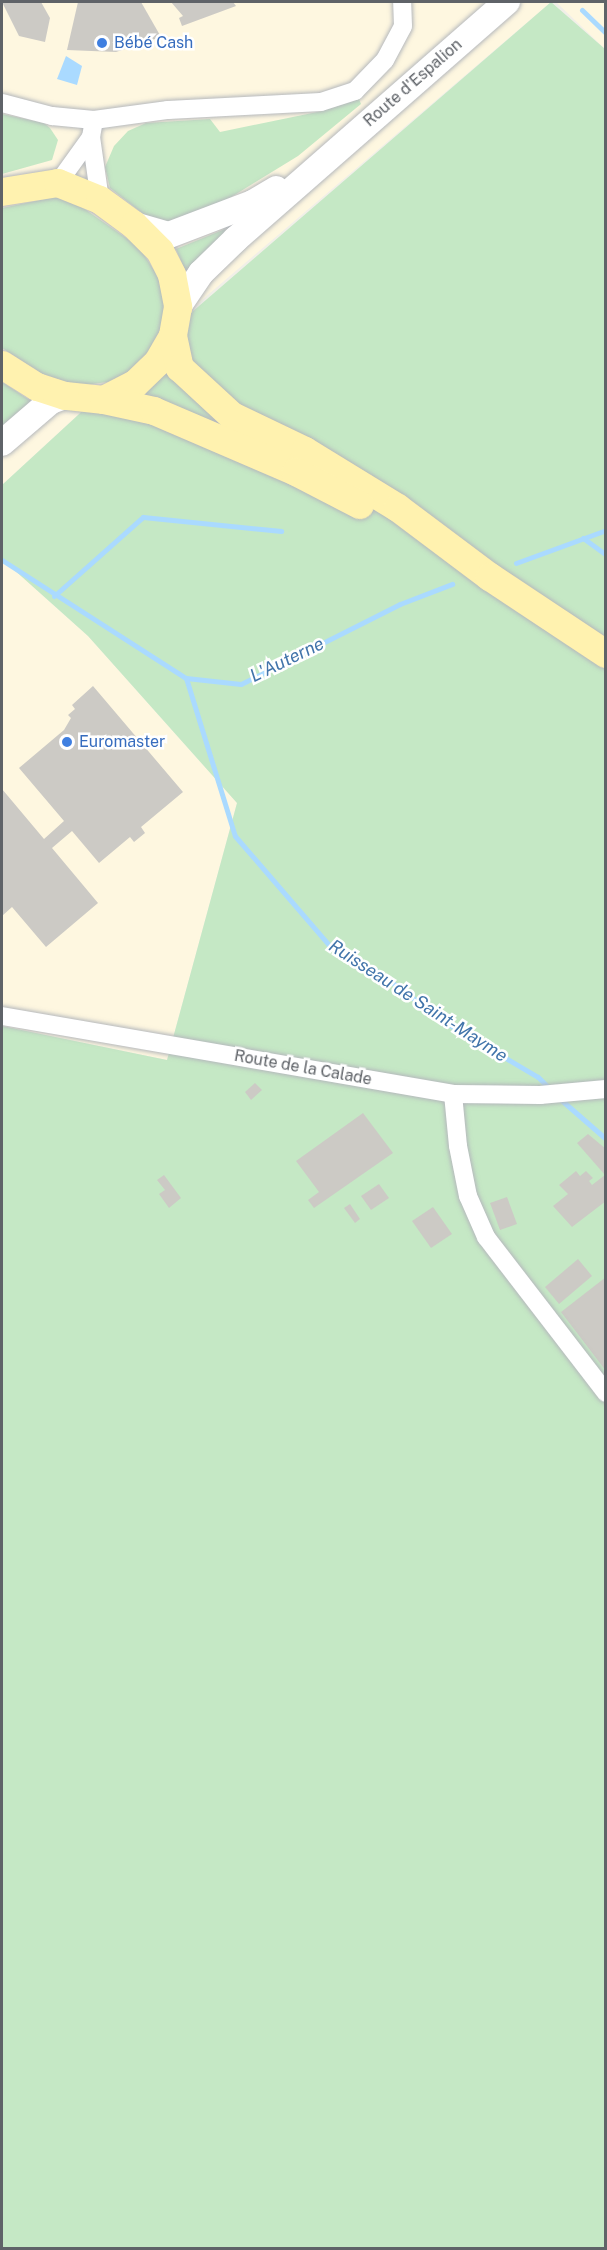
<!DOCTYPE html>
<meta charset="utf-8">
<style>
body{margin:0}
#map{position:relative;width:607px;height:2250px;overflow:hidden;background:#f1efe8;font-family:"Public Sans",sans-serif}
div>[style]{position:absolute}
.commercial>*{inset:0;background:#fef7e0}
.green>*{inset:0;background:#c5e8c5}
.water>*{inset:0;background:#aadaff}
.stream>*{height:5px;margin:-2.5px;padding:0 2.5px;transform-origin:2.5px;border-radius:2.5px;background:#aadaff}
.building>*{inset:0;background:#cccac5}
.roads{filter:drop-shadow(0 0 2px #b5b8bc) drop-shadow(0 0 2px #b5b8bc)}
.minor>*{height:18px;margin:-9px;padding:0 9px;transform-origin:9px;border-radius:9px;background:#fff}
.secondary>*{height:26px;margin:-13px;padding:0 13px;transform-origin:13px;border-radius:13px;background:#fff}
.primary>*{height:28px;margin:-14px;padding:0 14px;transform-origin:14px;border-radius:14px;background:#fff2af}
.dots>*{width:16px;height:16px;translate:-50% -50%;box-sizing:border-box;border:3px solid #fff;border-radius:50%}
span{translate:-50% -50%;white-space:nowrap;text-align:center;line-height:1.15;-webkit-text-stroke:5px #fff;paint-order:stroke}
.shop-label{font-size:16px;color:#366cbe}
.left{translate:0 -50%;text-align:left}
.street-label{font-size:16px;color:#5f6368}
.water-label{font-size:18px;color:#4174aa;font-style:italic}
.frame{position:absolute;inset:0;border:3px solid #5f6368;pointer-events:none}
</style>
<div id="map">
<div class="commercial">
<div style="clip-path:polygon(2px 2px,551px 2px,210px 293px,2px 485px)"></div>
<div style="clip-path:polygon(556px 2px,605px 2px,605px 49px)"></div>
<div style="clip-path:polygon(2px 559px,88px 636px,237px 803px,167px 1060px,2px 1026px)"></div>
</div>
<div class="green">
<div style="clip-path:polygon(551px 2px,605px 49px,605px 2248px,2px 2248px,2px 1026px,167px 1060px,237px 803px,88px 636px,2px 559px,2px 485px,115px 381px,85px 385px,50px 379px,2px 348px,2px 208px,55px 197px,76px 203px,139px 247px,157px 275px,164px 298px,164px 321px,155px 344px)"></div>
<div style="clip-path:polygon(359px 99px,361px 104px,298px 156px,207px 212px,171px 223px,146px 216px,110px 188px,105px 167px,114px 146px,128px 131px,146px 123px,210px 119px,220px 132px,322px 111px)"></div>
<div style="clip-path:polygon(2px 114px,44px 123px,50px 128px,58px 140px,52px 160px,2px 174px)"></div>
<div style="clip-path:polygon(225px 229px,227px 235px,187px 275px,176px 249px)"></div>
<div style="clip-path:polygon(2px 382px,31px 401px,2px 426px)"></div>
</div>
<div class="water">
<div style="clip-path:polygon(66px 56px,82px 66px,77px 85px,57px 79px)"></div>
</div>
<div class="stream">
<div style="left:582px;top:10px;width:33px;rotate:44deg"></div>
<div style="left:583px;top:538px;width:29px;rotate:36deg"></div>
<div style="left:2px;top:560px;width:219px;rotate:32.7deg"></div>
<div style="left:186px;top:678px;width:55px;rotate:6.2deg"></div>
<div style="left:241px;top:684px;width:178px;rotate:-26.7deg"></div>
<div style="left:400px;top:604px;width:56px;rotate:-21deg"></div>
<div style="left:516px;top:563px;width:96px;rotate:-20.1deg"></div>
<div style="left:54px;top:596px;width:119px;rotate:-41.6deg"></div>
<div style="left:143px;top:517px;width:139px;rotate:5.8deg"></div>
<div style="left:186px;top:678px;width:165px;rotate:72.8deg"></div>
<div style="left:235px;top:836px;width:145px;rotate:49.2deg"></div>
<div style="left:330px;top:946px;width:51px;rotate:28.1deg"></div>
<div style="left:375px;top:970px;width:91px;rotate:36.5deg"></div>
<div style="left:448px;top:1024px;width:104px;rotate:30.5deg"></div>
<div style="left:538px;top:1077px;width:17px;rotate:45deg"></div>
<div style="left:559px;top:1098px;width:62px;rotate:41.1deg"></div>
</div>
<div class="building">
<div style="clip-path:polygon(2px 2px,41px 2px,50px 18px,45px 42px,19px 36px)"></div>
<div style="clip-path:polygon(78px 2px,141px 2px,161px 37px,116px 52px,67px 50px)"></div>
<div style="clip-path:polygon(171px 2px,233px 2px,236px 6px,182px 26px,179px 18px,183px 16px)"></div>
<div style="clip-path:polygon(93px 686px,183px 792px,141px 827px,145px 833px,134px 842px,130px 837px,99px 863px,72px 831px,52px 848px,98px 903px,46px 947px,12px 907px,2px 916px,2px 789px,44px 839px,64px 821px,19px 768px,64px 730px,71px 718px,68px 715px,75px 709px,72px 705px)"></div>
<div style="clip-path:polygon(255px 1083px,262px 1090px,251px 1100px,245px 1092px)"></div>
<div style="clip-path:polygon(363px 1113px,393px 1153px,314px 1208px,308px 1200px,319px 1192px,296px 1161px)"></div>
<div style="clip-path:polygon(588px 1134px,606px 1149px,606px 1201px,572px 1227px,553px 1206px,568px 1194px,559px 1185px,576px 1171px,580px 1176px,586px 1171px,593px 1178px,589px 1181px,592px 1185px,605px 1175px,577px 1143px)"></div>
<div style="clip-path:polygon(164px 1175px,181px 1198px,169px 1208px,159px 1194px,165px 1190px,157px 1180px)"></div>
<div style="clip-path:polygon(379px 1184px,389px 1198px,371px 1210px,361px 1196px)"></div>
<div style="clip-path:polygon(507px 1197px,517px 1224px,500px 1230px,490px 1203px)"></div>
<div style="clip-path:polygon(350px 1204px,360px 1219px,355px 1223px,344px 1208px)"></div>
<div style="clip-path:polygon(433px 1207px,452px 1234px,431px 1248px,412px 1221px)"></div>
<div style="clip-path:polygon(578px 1259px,592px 1276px,559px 1304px,545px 1287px)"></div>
<div style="clip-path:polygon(606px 1277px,606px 1371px,561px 1312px)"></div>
</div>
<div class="roads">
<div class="minor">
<div style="left:2px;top:103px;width:52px;rotate:14.6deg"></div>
<div style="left:52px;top:116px;width:42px;rotate:5.4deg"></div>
<div style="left:91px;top:137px;width:17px;rotate:-80deg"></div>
<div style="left:94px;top:120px;width:75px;rotate:-7.7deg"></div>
<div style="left:168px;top:110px;width:153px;rotate:-3deg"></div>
<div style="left:321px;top:102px;width:36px;rotate:-18deg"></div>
<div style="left:355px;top:91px;width:43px;rotate:-45.9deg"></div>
<div style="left:385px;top:60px;width:38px;rotate:-62deg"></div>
<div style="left:403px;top:26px;width:24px;rotate:-92deg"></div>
<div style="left:58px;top:183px;width:57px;rotate:-54.3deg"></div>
<div style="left:91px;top:137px;width:64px;rotate:81.9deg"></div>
<div style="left:2px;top:1016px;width:458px;rotate:9.8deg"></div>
<div style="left:453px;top:1094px;width:87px;rotate:0.7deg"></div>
<div style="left:540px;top:1095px;width:66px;rotate:-5.2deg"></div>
<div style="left:453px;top:1094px;width:52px;rotate:84.5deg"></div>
<div style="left:458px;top:1146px;width:51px;rotate:78.7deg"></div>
<div style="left:468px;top:1196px;width:45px;rotate:66.3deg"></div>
<div style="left:486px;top:1237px;width:197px;rotate:52.4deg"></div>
</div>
<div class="secondary">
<div style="left:134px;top:225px;width:36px;rotate:16deg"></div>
<div style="left:169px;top:235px;width:90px;rotate:-20.9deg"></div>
<div style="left:253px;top:203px;width:27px;rotate:-31deg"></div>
<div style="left:178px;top:307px;width:41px;rotate:-55.9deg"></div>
<div style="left:201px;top:273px;width:49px;rotate:-44.2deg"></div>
<div style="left:236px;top:239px;width:360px;rotate:-41.2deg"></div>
<div style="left:2px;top:443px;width:65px;rotate:-40.6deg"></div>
<div style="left:51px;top:401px;width:15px;rotate:-20deg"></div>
</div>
<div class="primary">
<div style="left:2px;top:192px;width:57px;rotate:-9.1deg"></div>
<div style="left:58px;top:183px;width:45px;rotate:22deg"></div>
<div style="left:100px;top:200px;width:42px;rotate:36.3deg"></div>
<div style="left:134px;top:225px;width:37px;rotate:45deg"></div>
<div style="left:160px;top:251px;width:27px;rotate:63deg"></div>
<div style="left:172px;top:275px;width:33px;rotate:79deg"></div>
<div style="left:178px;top:307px;width:29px;rotate:100deg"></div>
<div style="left:173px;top:336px;width:30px;rotate:120deg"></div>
<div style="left:158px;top:362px;width:32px;rotate:136deg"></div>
<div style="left:135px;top:384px;width:35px;rotate:153deg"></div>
<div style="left:104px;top:400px;width:39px;rotate:-174deg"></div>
<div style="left:65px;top:396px;width:29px;rotate:-162deg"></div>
<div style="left:37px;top:387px;width:41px;rotate:-147.8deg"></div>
<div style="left:173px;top:336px;width:33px;rotate:78deg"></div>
<div style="left:180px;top:368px;width:71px;rotate:42.7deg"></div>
<div style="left:232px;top:416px;width:81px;rotate:25.6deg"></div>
<div style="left:305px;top:451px;width:109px;rotate:31.5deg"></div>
<div style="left:398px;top:508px;width:115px;rotate:36.9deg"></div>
<div style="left:490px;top:577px;width:139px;rotate:33.6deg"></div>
<div style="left:104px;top:400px;width:51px;rotate:12.4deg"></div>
<div style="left:154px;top:411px;width:155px;rotate:23.2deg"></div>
<div style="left:296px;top:472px;width:72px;rotate:27.3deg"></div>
</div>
</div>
<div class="dots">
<div style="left:102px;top:43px;background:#3f7fe0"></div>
<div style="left:67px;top:742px;background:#3f7fe0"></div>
</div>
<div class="shop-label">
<span class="left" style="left:114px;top:43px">Bébé Cash</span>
<span class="left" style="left:79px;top:742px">Euromaster</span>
</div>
<div class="street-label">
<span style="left:413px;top:83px;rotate:-41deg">Route d'Espalion</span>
<span style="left:303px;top:1068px;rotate:10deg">Route de la Calade</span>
</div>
<div class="water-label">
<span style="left:287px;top:660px;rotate:-26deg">L'Auterne</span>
<span style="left:418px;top:1001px;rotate:33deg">Ruisseau de Saint-Mayme</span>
</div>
<div class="frame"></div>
</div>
